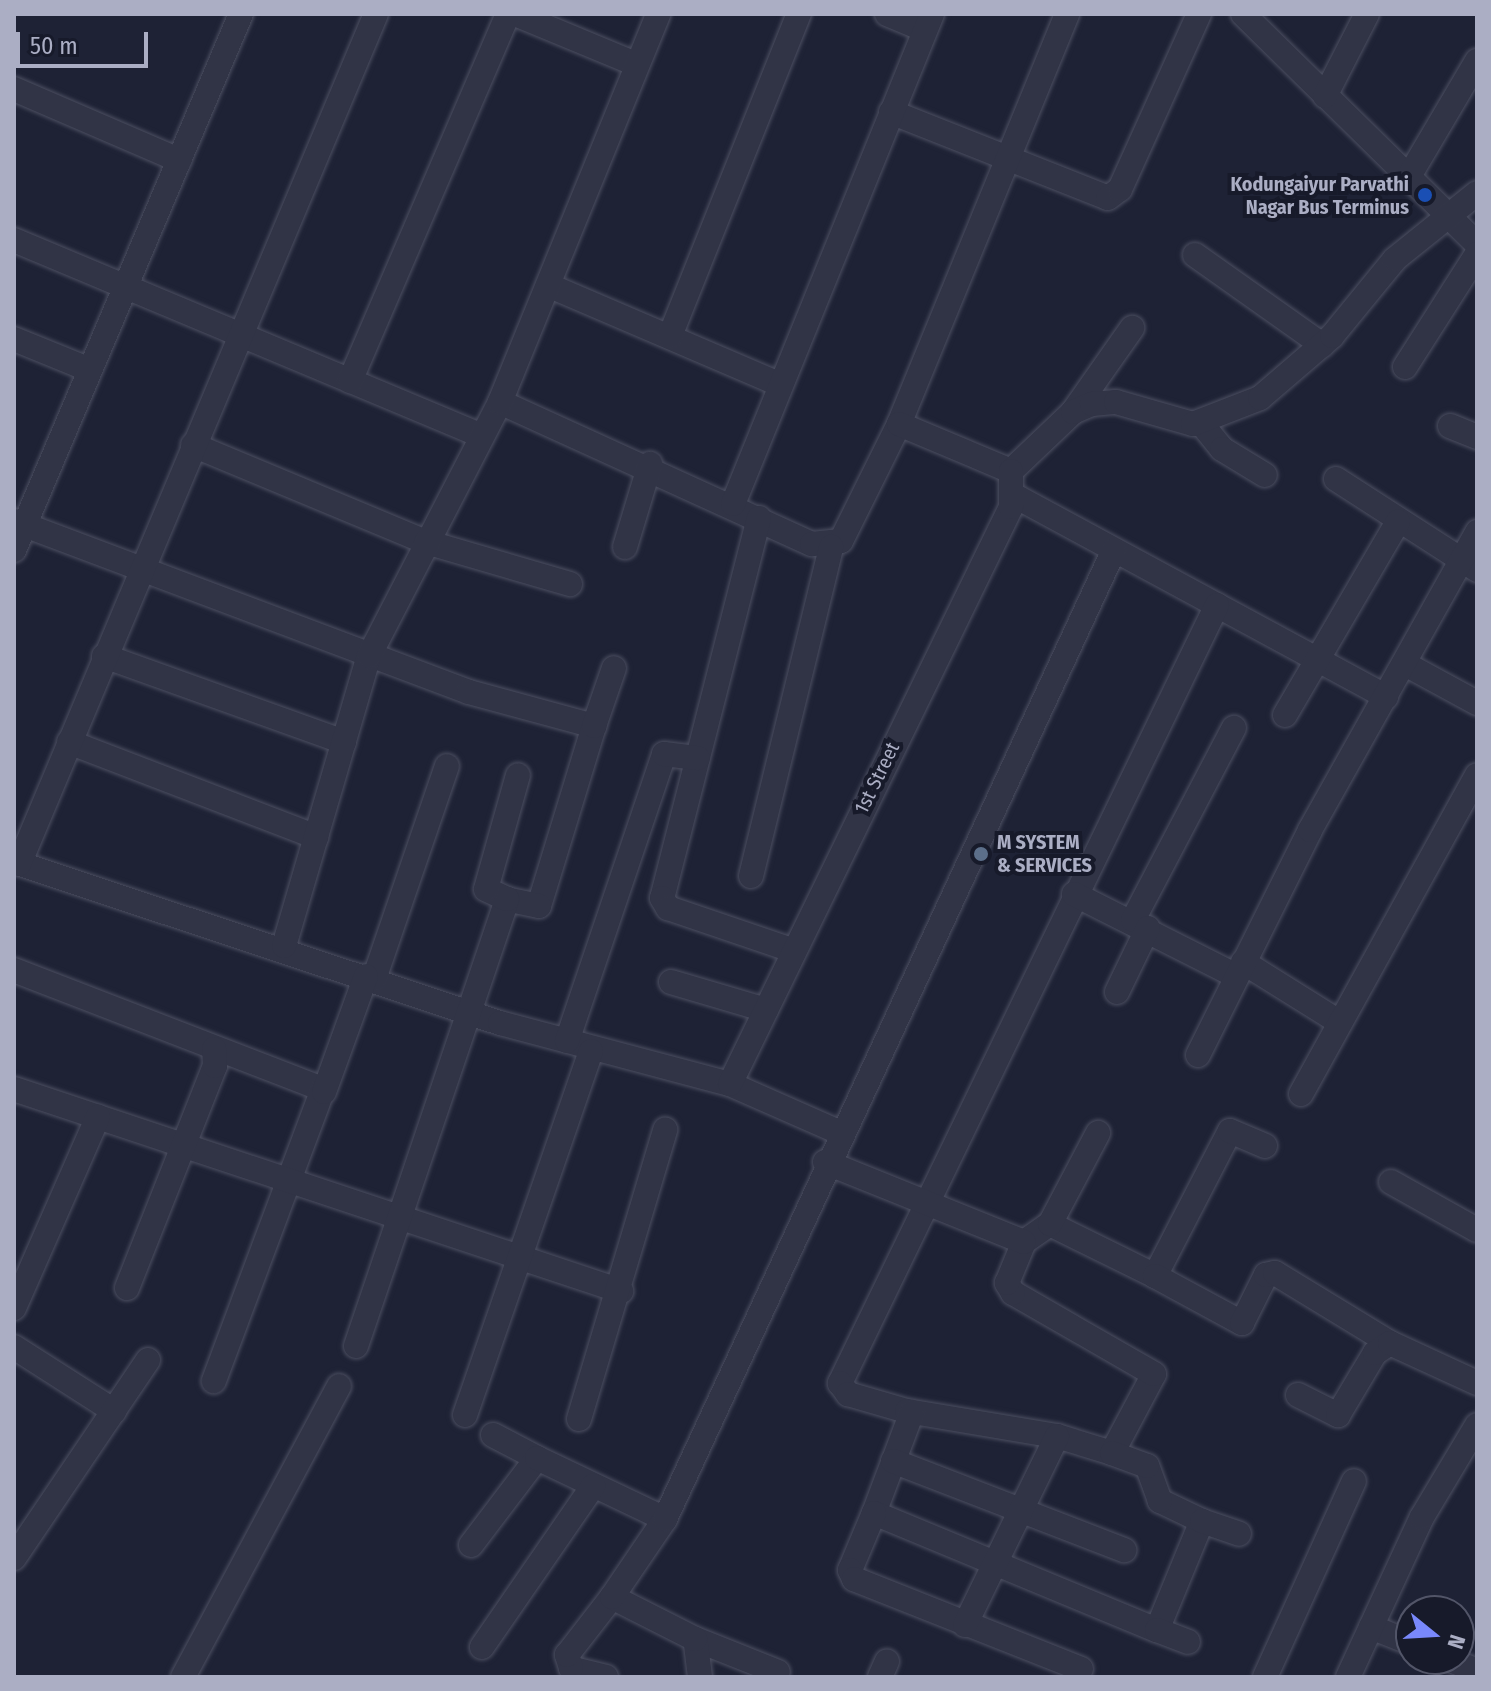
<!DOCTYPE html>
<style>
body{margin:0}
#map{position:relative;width:1491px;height:1691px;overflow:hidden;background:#1e2235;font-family:"Fira Sans Condensed",sans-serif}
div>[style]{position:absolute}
.roads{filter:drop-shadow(0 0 2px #4c4f61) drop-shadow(0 0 2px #4c4f61)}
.minor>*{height:24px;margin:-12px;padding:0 12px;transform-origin:12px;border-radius:12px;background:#313446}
.dots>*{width:22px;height:22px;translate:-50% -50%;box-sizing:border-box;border:4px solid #171a2a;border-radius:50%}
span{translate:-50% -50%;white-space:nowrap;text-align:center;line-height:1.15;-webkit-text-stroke:8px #171a2a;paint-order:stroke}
.poi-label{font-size:20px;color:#abaec4;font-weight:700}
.right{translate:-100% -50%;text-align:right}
.left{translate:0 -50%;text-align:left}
.street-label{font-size:20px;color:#abaec4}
.frame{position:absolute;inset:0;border:16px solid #abaec4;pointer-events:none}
.north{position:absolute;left:1395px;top:1595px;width:80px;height:80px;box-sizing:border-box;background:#171a2a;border:2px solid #525568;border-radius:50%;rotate:108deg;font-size:22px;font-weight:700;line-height:32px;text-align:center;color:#abaec4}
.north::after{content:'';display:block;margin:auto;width:28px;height:36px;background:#7988fb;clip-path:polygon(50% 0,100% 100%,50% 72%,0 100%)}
.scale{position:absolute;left:16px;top:32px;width:132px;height:36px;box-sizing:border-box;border:4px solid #abaec4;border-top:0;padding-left:10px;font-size:24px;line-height:28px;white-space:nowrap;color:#abaec4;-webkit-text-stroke:6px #171a2a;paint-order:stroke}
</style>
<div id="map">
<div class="roads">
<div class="minor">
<div style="left:515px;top:14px;width:131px;rotate:22.5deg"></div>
<div style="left:887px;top:14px;width:41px;rotate:22.8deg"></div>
<div style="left:1243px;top:14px;width:328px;rotate:44.5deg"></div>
<div style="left:14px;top:89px;width:180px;rotate:23.3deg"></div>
<div style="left:1325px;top:96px;width:92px;rotate:-62.9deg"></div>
<div style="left:891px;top:112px;width:233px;rotate:21.6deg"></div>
<div style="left:1108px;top:198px;width:15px;rotate:-37deg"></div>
<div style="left:1120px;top:189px;width:192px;rotate:-65.7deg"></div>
<div style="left:1408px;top:178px;width:136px;rotate:-59.5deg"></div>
<div style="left:14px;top:240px;width:505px;rotate:22.71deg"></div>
<div style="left:1195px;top:255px;width:156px;rotate:35.3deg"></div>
<div style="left:550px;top:286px;width:249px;rotate:23.2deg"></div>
<div style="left:670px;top:336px;width:347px;rotate:-68.2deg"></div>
<div style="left:14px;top:339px;width:82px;rotate:22.2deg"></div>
<div style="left:1405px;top:367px;width:134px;rotate:-57.5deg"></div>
<div style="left:350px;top:381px;width:400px;rotate:-66.7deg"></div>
<div style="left:500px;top:402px;width:343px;rotate:24.5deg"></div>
<div style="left:812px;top:544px;width:29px;rotate:-6deg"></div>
<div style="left:841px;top:541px;width:131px;rotate:-63.6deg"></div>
<div style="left:899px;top:424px;width:443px;rotate:-67.7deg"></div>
<div style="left:1073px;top:412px;width:103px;rotate:-54.9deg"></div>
<div style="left:1201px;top:423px;width:33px;rotate:51deg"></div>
<div style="left:1222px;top:449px;width:50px;rotate:31.2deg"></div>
<div style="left:899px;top:424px;width:121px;rotate:22.8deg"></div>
<div style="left:1450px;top:426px;width:29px;rotate:22deg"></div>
<div style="left:193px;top:445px;width:252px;rotate:22.6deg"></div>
<div style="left:426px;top:542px;width:150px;rotate:16.3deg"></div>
<div style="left:1011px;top:471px;width:86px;rotate:-43.6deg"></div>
<div style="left:1073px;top:412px;width:21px;rotate:-23deg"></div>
<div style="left:1092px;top:404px;width:24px;rotate:-5deg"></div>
<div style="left:1116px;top:402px;width:80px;rotate:15.9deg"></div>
<div style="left:1193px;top:424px;width:72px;rotate:-21.2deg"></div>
<div style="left:1260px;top:398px;width:95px;rotate:-40.7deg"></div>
<div style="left:1332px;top:336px;width:99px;rotate:-50.7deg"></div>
<div style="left:1395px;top:259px;width:105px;rotate:-38.8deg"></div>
<div style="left:1336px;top:479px;width:168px;rotate:32.8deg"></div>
<div style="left:1015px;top:496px;width:422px;rotate:28.4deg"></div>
<div style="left:733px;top:504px;width:529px;rotate:-67.9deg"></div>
<div style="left:759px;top:518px;width:392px;rotate:104.3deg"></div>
<div style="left:662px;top:898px;width:12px;rotate:59deg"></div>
<div style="left:668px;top:908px;width:133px;rotate:18.8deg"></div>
<div style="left:14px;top:521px;width:486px;rotate:20.6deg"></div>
<div style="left:469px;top:692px;width:130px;rotate:15.2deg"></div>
<div style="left:594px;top:726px;width:188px;rotate:107deg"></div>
<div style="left:539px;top:906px;width:33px;rotate:-168deg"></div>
<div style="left:625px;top:547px;width:87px;rotate:-73.2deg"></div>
<div style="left:14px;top:550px;width:582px;rotate:-67.05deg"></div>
<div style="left:1217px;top:605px;width:865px;rotate:115.85deg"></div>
<div style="left:840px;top:1383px;width:14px;rotate:54deg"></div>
<div style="left:848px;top:1394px;width:61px;rotate:16.1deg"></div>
<div style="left:907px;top:1411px;width:152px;rotate:9.5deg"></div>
<div style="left:1057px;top:1436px;width:58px;rotate:17.2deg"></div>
<div style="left:1112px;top:1453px;width:89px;rotate:-62deg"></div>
<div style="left:1154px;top:1374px;width:163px;rotate:-150.1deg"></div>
<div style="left:1013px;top:1293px;width:12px;rotate:-121deg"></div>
<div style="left:1007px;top:1283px;width:44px;rotate:-67.5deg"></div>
<div style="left:1024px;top:1242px;width:32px;rotate:-35deg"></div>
<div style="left:1050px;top:1224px;width:117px;rotate:26.3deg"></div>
<div style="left:1155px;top:1276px;width:163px;rotate:-62.7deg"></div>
<div style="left:1230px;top:1131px;width:38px;rotate:23deg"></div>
<div style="left:104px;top:656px;width:255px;rotate:19.7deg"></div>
<div style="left:1407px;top:665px;width:80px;rotate:28.5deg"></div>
<div style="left:1285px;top:715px;width:224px;rotate:-59.7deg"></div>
<div style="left:594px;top:726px;width:61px;rotate:-71deg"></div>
<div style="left:69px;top:742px;width:265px;rotate:21deg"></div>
<div style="left:14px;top:862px;width:512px;rotate:18.33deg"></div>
<div style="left:500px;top:1023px;width:238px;rotate:14.9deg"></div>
<div style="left:730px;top:1084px;width:119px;rotate:23.8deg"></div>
<div style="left:19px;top:864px;width:922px;rotate:-67.22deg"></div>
<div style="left:751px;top:876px;width:339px;rotate:-76.3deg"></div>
<div style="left:1074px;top:894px;width:182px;rotate:26.8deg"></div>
<div style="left:1133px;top:920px;width:217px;rotate:-62.3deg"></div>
<div style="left:284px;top:946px;width:302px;rotate:-73.7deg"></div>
<div style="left:369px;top:656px;width:286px;rotate:-62.7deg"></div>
<div style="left:500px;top:402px;width:419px;rotate:-67.8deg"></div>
<div style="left:1243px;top:962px;width:113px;rotate:32deg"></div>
<div style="left:14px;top:970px;width:331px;rotate:21.1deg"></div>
<div style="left:323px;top:1089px;width:312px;rotate:110.5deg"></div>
<div style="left:374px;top:979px;width:225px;rotate:-71.1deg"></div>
<div style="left:671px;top:982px;width:99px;rotate:16.4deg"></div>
<div style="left:1117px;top:992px;width:71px;rotate:-64.2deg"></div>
<div style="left:567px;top:1041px;width:303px;rotate:-71.3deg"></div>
<div style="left:664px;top:754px;width:34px;rotate:7deg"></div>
<div style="left:1198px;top:1055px;width:251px;rotate:-63.5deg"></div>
<div style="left:1310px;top:830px;width:342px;rotate:-60.7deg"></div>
<div style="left:730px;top:1084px;width:642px;rotate:-64.03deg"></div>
<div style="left:1011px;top:507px;width:36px;rotate:-90deg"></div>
<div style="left:14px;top:1089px;width:640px;rotate:18.41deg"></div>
<div style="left:324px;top:1092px;width:123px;rotate:-70.1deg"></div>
<div style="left:1301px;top:1094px;width:364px;rotate:-61.1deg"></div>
<div style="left:825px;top:1162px;width:214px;rotate:21.9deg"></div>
<div style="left:1391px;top:1182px;width:98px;rotate:29.2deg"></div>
<div style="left:1050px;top:1224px;width:103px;rotate:-62.2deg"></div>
<div style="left:1155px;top:1276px;width:99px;rotate:28.4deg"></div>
<div style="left:1242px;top:1323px;width:54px;rotate:-63.4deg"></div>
<div style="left:1266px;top:1275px;width:9px;rotate:-13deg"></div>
<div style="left:1275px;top:1273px;width:135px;rotate:31.3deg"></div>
<div style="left:127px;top:1288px;width:239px;rotate:-68.4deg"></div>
<div style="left:215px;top:1066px;width:17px;rotate:-93deg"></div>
<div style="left:14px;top:1308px;width:209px;rotate:-66.3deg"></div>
<div style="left:356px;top:1346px;width:472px;rotate:-71.3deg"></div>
<div style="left:507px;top:899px;width:23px;rotate:-155deg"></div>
<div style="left:486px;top:889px;width:118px;rotate:-74.3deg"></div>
<div style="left:14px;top:1347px;width:119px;rotate:32.6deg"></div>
<div style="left:1298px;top:1395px;width:45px;rotate:26.6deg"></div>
<div style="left:1338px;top:1415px;width:72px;rotate:-59.2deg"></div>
<div style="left:1375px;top:1353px;width:18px;rotate:-34deg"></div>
<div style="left:1390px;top:1343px;width:96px;rotate:24.7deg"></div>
<div style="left:912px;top:1412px;width:108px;rotate:110.6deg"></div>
<div style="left:874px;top:1513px;width:306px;rotate:22.5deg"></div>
<div style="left:1157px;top:1630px;width:118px;rotate:-67.6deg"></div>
<div style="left:1202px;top:1521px;width:47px;rotate:-154.5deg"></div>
<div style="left:1160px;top:1501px;width:37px;rotate:-110deg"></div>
<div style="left:1147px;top:1466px;width:37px;rotate:-160deg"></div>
<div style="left:465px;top:1415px;width:385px;rotate:-70.9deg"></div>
<div style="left:579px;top:1419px;width:302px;rotate:-73.4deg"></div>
<div style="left:493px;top:1435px;width:50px;rotate:27.6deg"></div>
<div style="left:893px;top:1461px;width:248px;rotate:21.1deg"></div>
<div style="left:874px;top:1513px;width:62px;rotate:112.8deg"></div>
<div style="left:850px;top:1570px;width:10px;rotate:66deg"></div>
<div style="left:854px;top:1579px;width:244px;rotate:21.6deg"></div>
<div style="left:1202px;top:1521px;width:39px;rotate:19deg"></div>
<div style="left:471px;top:1545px;width:109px;rotate:-52.8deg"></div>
<div style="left:537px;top:1458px;width:142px;rotate:25.5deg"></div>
<div style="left:14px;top:1558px;width:239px;rotate:-55.9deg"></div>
<div style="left:965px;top:1625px;width:210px;rotate:-64deg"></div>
<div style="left:1371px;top:1627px;width:43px;rotate:21.8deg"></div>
<div style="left:1157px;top:1630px;width:33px;rotate:21deg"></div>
<div style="left:695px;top:1639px;width:89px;rotate:21.7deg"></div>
<div style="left:482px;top:1647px;width:196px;rotate:-55.4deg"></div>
<div style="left:1448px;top:1659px;width:31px;rotate:22deg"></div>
<div style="left:183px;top:1677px;width:330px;rotate:-61.8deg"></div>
<div style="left:606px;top:1677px;width:36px;rotate:-166deg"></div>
<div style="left:571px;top:1668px;width:14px;rotate:-107deg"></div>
<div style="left:567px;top:1655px;width:73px;rotate:-52.2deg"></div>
<div style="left:700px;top:1677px;width:38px;rotate:-97deg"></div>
<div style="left:695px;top:1639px;width:93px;rotate:-153.2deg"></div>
<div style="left:612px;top:1597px;width:94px;rotate:-55.8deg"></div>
<div style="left:665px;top:1519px;width:1068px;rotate:-65.14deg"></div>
<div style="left:880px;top:1677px;width:17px;rotate:-66deg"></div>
<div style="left:1265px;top:1677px;width:215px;rotate:-65.6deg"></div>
<div style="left:1348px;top:1677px;width:176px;rotate:-65.2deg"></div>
<div style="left:1422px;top:1517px;width:107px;rotate:-59.1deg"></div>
</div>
</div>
<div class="dots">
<div style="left:1425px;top:195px;background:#1a4fb4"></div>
<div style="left:981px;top:854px;background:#5c6f8a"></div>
</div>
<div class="poi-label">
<span class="right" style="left:1409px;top:196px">Kodungaiyur Parvathi<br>Nagar Bus Terminus</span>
<span class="left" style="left:997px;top:854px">M SYSTEM<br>&amp; SERVICES</span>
</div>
<div class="street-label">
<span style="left:877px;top:778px;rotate:-64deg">1st Street</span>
</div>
<div class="frame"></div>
<div class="north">N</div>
<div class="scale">50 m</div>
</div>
